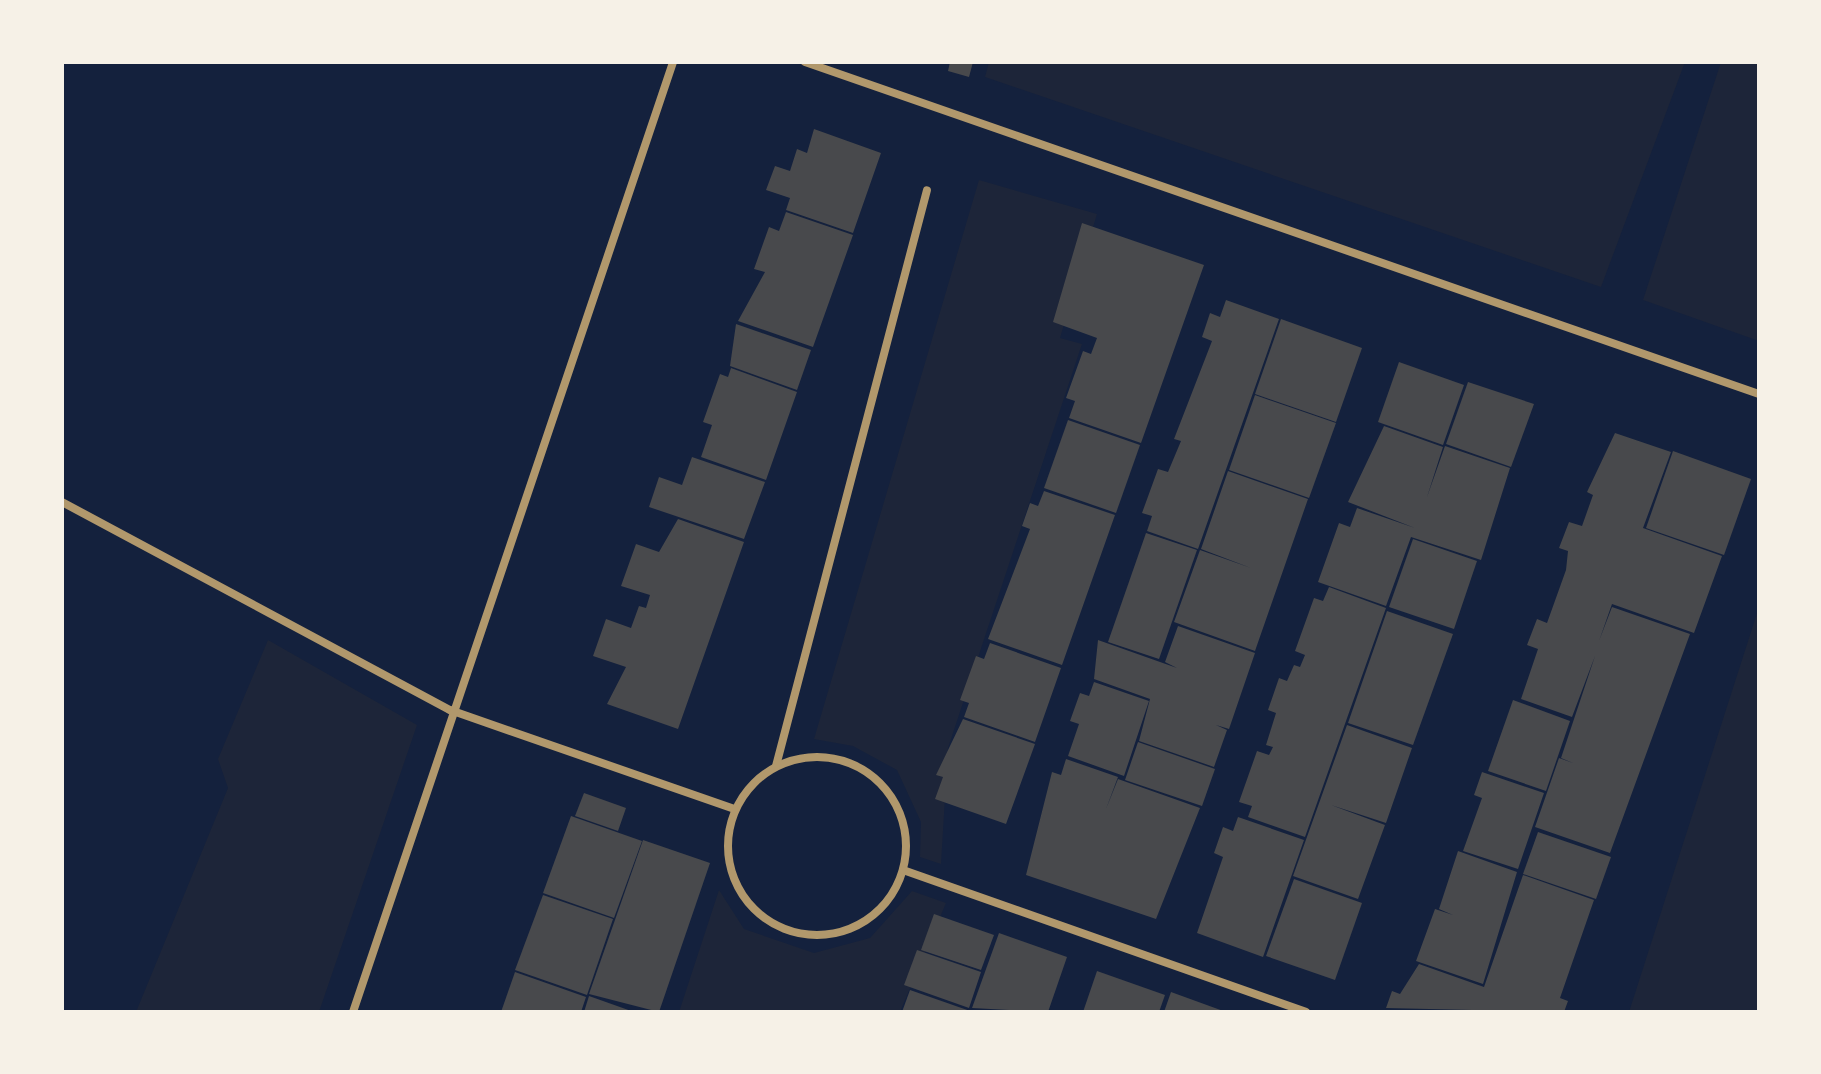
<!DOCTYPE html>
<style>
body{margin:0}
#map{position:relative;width:1821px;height:1074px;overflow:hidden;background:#14213d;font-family:Overpass,sans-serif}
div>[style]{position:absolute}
.green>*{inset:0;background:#1d2539}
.building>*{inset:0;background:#48494c}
.minor>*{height:8px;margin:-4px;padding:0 4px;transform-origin:4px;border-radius:4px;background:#b1986c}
.minor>.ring{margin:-4px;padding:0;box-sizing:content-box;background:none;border:8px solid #b1986c;border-radius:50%}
span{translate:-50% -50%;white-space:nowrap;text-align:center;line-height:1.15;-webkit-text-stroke:6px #f6f1e7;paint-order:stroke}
.frame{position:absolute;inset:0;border:64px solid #f6f1e7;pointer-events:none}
</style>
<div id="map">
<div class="green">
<div style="clip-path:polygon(989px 62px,1685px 62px,1601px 287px,985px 77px)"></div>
<div style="clip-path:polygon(1721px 62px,1759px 62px,1759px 341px,1643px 300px)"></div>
<div style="clip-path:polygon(979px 180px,1097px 214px,1060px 338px,1082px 344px,948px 748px,941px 864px,920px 857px,921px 822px,897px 770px,853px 746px,814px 739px)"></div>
<div style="clip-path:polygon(1759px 607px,1759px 1012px,1629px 1012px)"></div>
<div style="clip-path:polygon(268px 640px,417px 725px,319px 1012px,136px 1012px,228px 788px,218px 759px)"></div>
<div style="clip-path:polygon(719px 890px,744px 929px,814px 953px,870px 938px,912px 891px,946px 903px,900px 1012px,679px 1012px)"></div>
</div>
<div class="building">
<div style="clip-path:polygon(950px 62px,973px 62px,969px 77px,948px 71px)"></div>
<div style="clip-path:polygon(814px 129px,881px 153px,853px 233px,786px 210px,790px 198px,766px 190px,775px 166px,790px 171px,797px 149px,807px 153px)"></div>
<div style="clip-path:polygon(786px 212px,853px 235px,813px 347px,738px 321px,765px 272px,754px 269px,769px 227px,779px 231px)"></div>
<div style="clip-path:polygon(1082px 223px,1204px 265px,1141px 443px,1069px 418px,1075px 401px,1066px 398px,1083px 351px,1091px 354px,1097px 338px,1053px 322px)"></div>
<div style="clip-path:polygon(1226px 300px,1279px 319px,1198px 549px,1147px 531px,1152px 516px,1142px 513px,1158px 469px,1168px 472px,1181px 441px,1174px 439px,1212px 341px,1202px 337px,1210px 313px,1220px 317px)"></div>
<div style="clip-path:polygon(1281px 319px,1362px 348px,1336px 422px,1255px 394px)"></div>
<div style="clip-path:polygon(736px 324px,811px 350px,797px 390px,730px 366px)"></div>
<div style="clip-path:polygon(1399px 362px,1464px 385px,1443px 445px,1378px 422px)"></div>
<div style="clip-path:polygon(731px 368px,797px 392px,766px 480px,701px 457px,712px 425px,703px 422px,720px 374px,728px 377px)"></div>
<div style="clip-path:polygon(1468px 382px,1534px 404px,1511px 467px,1446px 444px)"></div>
<div style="clip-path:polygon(1255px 395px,1336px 423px,1309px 498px,1229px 470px)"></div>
<div style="clip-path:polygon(1068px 420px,1140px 445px,1116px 513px,1044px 488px)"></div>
<div style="clip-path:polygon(1384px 426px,1443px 447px,1427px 497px,1445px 446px,1510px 468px,1481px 560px,1411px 537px,1386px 606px,1318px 582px,1339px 523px,1350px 527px,1357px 508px,1415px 528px,1348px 502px)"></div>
<div style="clip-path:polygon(1615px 433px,1671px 452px,1643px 528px,1722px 556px,1694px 633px,1612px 604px,1599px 641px,1612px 607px,1690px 634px,1610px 853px,1535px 827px,1559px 758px,1573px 763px,1561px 758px,1595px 656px,1572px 717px,1521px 699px,1538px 649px,1527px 645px,1537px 619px,1547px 623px,1566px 570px,1568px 551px,1559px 548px,1569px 522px,1582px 526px,1593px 495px,1587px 492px)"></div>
<div style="clip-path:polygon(1673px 451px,1751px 479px,1724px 555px,1646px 528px)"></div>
<div style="clip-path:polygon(692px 457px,765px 482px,744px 539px,649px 507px,659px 477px,682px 485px)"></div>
<div style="clip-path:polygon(1228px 471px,1308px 499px,1255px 651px,1174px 622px,1200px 550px,1251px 568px,1201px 549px)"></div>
<div style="clip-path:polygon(1044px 491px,1115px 515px,1062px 665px,988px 639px,1030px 529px,1022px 526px,1030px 503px,1038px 506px)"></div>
<div style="clip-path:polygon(678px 519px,744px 542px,678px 729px,607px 704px,626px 667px,593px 656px,606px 619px,631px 628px,639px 606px,646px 608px,650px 595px,621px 586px,636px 544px,659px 552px)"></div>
<div style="clip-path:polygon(1146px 533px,1197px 550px,1159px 659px,1108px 642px)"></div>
<div style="clip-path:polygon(1413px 539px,1477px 561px,1454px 629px,1389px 607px)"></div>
<div style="clip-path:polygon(1329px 587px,1386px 608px,1305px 837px,1248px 817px,1252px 806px,1239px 802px,1257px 751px,1269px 755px,1273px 747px,1266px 745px,1276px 713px,1268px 710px,1279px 678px,1287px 681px,1294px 665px,1300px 667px,1305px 655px,1295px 651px,1314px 598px,1323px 601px)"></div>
<div style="clip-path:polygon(1387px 611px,1453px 634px,1413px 745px,1348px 723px)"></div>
<div style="clip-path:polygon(1178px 626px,1255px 653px,1229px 729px,1216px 725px,1227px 730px,1214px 767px,1139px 741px,1150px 699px,1094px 679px,1098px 640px,1177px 668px,1165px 662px)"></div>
<div style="clip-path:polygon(990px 643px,1061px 668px,1035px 742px,964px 717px,969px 703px,960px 700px,976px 656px,984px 659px)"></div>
<div style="clip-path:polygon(1094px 682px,1149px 701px,1124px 776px,1068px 756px,1079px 724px,1070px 721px,1080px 693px,1089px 696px)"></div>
<div style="clip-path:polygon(1513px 700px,1570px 721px,1546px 791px,1488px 771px)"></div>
<div style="clip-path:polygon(963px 719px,1035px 744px,1006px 824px,935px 799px,943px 777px,936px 775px)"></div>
<div style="clip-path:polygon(1347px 725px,1412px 748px,1386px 823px,1331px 805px,1385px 825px,1358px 899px,1293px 876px)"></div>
<div style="clip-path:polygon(1138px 742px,1215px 769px,1202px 806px,1125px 780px)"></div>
<div style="clip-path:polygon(1066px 759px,1118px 777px,1106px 809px,1118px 779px,1200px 808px,1156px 919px,1026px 875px,1052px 772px,1061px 775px)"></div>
<div style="clip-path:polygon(1482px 772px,1544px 793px,1518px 869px,1463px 851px,1482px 798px,1474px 795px)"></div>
<div style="clip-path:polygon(584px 793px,626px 808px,618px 831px,575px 816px)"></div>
<div style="clip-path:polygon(571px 816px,642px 841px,614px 918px,543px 893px)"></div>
<div style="clip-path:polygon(1238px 817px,1304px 840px,1263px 957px,1197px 933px,1223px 857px,1214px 853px,1223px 827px,1233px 831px)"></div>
<div style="clip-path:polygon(1538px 832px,1611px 857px,1596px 899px,1523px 874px)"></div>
<div style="clip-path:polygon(643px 840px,710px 863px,659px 1012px,589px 994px)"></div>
<div style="clip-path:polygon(1458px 851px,1517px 872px,1483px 984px,1416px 961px,1435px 909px,1453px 915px,1439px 909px)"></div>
<div style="clip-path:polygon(1523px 875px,1594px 900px,1560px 998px,1568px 1001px,1564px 1012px,1386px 1008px,1392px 991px,1400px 994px,1419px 964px,1484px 987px)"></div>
<div style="clip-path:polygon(1294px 879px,1362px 903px,1335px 980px,1266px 956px)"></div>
<div style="clip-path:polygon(543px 895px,613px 919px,587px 995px,515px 970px)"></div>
<div style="clip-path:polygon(934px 914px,994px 935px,981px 970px,921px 950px)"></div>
<div style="clip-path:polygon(999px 933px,1067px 957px,1048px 1012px,972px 1008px)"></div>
<div style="clip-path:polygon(917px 950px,981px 972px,969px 1008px,904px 985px)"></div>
<div style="clip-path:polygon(1097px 971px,1165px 995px,1159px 1012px,1083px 1012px)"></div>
<div style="clip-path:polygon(515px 972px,586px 997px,581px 1012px,501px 1012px)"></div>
<div style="clip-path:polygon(910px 990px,973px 1012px,902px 1012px)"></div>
<div style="clip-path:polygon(1171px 992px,1226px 1012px,1164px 1012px)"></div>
<div style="clip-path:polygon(589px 996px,634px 1012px,584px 1012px)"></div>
</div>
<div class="minor">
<div style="left:805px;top:62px;width:1010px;rotate:19.19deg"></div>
<div style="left:62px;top:502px;width:440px;rotate:28.2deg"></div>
<div style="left:450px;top:710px;width:302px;rotate:19.2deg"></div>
<div class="ring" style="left:728px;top:757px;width:170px;height:170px"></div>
<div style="left:776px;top:766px;width:595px;rotate:-75.31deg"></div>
<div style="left:903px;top:870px;width:427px;rotate:19.4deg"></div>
<div style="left:353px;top:1012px;width:1002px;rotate:-71.38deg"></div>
</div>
<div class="frame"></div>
</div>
